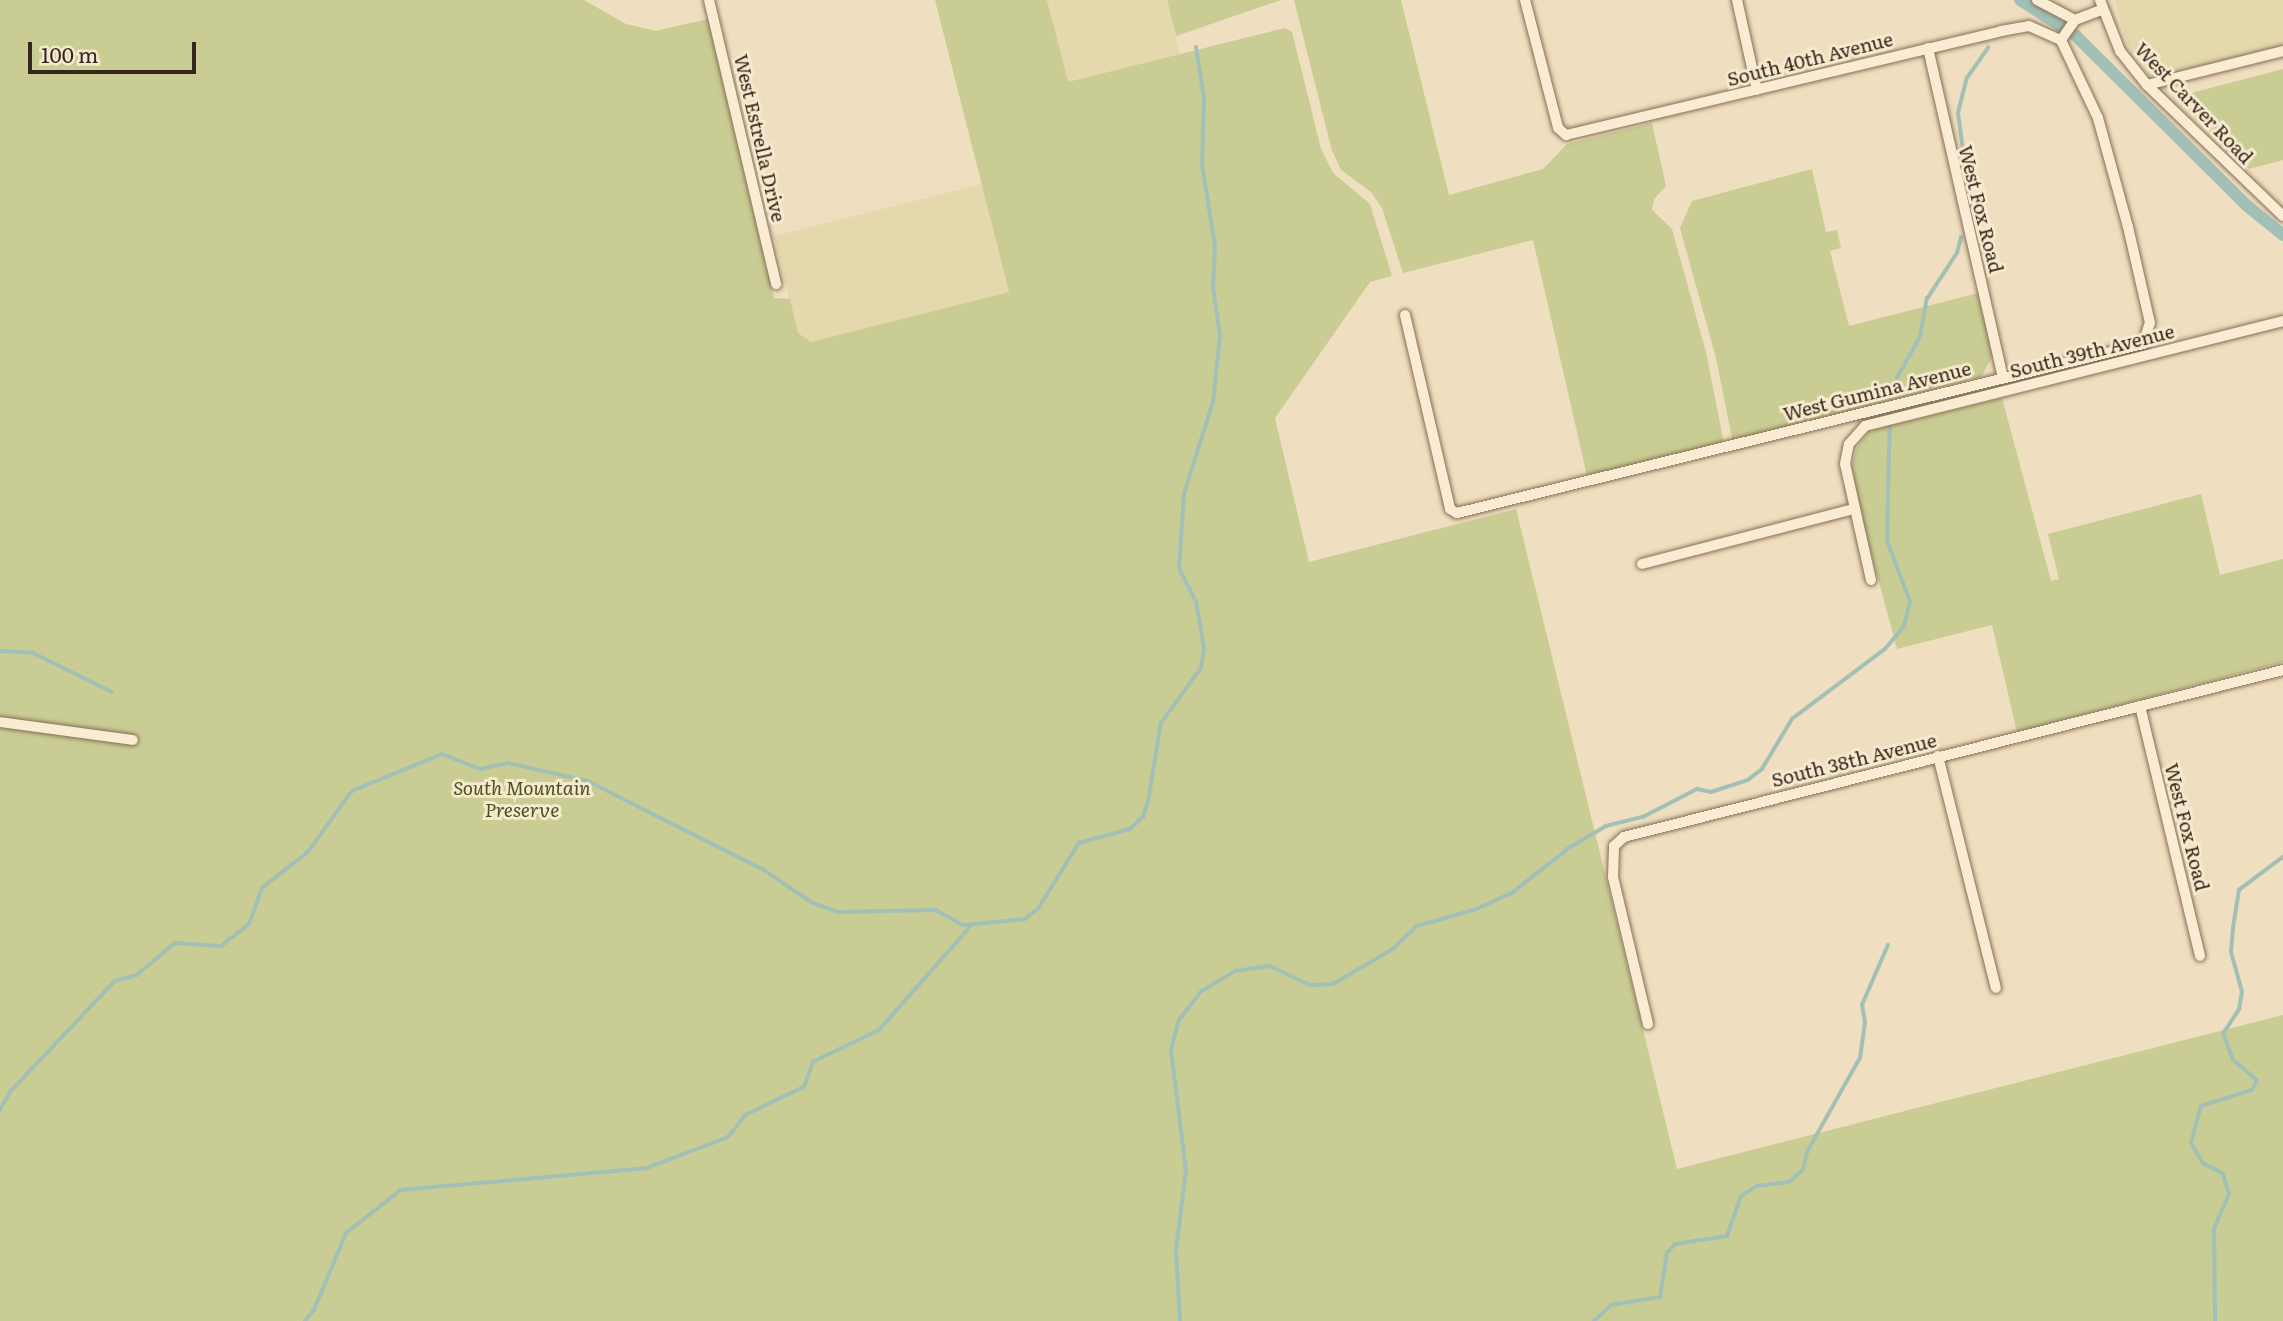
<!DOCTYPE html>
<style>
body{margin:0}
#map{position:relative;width:2283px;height:1321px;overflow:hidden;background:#efdebf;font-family:Literata,serif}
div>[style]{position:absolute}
.farmland>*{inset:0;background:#e4d8ac}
.green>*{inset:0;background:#c9cd93}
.stream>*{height:3.5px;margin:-1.75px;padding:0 1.75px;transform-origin:1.75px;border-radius:1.75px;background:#a2c0b6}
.canal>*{height:12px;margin:-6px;padding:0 6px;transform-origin:6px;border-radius:6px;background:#a2c0b6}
.roads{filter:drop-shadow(0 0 2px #876e57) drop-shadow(0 0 2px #876e57)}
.minor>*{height:10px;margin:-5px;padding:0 5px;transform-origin:5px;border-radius:5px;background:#f9ecd2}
span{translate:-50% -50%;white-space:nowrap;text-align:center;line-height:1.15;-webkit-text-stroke:6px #f6e9ce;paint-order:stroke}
.street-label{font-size:19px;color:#36271c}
.park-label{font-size:19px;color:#495322;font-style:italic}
.scale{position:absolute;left:28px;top:42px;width:168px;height:32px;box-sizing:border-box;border:4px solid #36271c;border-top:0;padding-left:9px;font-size:21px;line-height:24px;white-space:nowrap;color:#36271c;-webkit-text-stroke:5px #f6e9ce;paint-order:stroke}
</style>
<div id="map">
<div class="farmland">
<div style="clip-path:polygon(1047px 0,1167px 0,1180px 55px,1067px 83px)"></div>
<div style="clip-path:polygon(2115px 0,2283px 0,2283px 47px,2157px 78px,2127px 44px)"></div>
<div style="clip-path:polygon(982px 184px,1009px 293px,811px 342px,798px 333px,774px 236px)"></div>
</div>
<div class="green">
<div style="clip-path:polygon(0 0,584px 0,626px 24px,655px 31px,708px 19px,774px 298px,790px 299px,798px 333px,811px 342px,1009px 292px,935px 0,1047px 0,1068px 82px,1285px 28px,1292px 32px,1321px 149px,1333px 173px,1370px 204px,1392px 276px,1370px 282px,1275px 418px,1309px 562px,1516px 509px,1677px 1169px,2283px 1015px,2283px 1321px,0 1321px)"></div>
<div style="clip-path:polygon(1167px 0,1281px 0,1176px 36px)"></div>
<div style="clip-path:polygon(1294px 0,1401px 0,1449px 195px,1543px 169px,1567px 144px,1652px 123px,1666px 186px,1654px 199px,1652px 210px,1672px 229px,1706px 352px,1724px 444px,1588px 480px,1533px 240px,1403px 273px,1382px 208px,1371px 192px,1341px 170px,1332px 151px)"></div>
<div style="clip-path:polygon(2283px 69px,2283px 160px,2249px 169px,2176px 97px)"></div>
<div style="clip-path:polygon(1812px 169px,1826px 232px,1837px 230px,1841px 248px,1830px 251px,1849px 326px,1978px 293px,1994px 354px,1981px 377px,1733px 443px,1716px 358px,1680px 228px,1692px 201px)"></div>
<div style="clip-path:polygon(2002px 398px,2051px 581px,2059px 579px,2048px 534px,2201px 494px,2220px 575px,2283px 559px,2283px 662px,2017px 732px,1992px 625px,1897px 649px,1859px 508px,1852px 467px,1857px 447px,1870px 431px)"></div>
</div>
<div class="stream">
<div style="left:1972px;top:219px;width:107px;rotate:-97.5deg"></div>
<div style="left:1958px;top:113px;width:36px;rotate:-76deg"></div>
<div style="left:1967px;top:78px;width:37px;rotate:-55deg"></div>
<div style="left:0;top:651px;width:33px;rotate:3deg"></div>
<div style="left:33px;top:653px;width:88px;rotate:26.3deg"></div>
<div style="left:0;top:1110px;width:21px;rotate:-61deg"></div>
<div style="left:10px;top:1092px;width:153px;rotate:-46.6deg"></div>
<div style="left:115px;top:981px;width:23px;rotate:-15deg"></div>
<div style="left:137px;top:975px;width:50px;rotate:-40.1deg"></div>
<div style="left:175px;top:943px;width:46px;rotate:3.7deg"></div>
<div style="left:221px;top:946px;width:36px;rotate:-38deg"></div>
<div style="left:249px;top:924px;width:38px;rotate:-70deg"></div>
<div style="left:262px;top:888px;width:58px;rotate:-38deg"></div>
<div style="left:308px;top:852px;width:75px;rotate:-54.2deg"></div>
<div style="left:352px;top:791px;width:97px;rotate:-22.3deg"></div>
<div style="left:442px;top:754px;width:41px;rotate:21.5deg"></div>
<div style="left:480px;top:769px;width:29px;rotate:-12deg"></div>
<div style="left:508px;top:763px;width:82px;rotate:12.7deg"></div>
<div style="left:588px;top:781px;width:197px;rotate:26.8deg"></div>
<div style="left:764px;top:870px;width:59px;rotate:34deg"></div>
<div style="left:813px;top:903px;width:27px;rotate:20deg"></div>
<div style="left:838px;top:912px;width:98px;rotate:-1.2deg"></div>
<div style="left:936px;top:910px;width:31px;rotate:29deg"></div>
<div style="left:963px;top:925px;width:62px;rotate:-5.5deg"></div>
<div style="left:1025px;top:919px;width:16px;rotate:-38deg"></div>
<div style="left:1038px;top:909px;width:78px;rotate:-58.2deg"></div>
<div style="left:1079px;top:843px;width:53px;rotate:-15.4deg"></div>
<div style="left:1130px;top:829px;width:18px;rotate:-43deg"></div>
<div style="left:1143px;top:817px;width:16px;rotate:-72deg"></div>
<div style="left:1148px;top:802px;width:80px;rotate:-80.7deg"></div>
<div style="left:1161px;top:723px;width:68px;rotate:-54deg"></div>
<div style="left:1201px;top:668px;width:20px;rotate:-81deg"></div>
<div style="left:1204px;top:648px;width:47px;rotate:-99.9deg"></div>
<div style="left:1196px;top:602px;width:37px;rotate:-117deg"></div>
<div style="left:1179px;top:569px;width:75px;rotate:-86.2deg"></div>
<div style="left:1184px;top:494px;width:96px;rotate:-72.5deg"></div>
<div style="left:1213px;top:402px;width:67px;rotate:-84deg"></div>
<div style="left:1220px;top:335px;width:48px;rotate:-98.5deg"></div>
<div style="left:1213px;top:288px;width:42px;rotate:-87.3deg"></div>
<div style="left:1215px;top:246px;width:82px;rotate:-99.1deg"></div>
<div style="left:1202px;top:165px;width:67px;rotate:-88.3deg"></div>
<div style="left:1204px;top:98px;width:51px;rotate:-99.1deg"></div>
<div style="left:305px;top:1321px;width:14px;rotate:-51deg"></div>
<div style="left:314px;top:1310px;width:83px;rotate:-67.4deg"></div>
<div style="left:346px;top:1233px;width:70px;rotate:-38deg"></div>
<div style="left:401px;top:1190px;width:247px;rotate:-5.1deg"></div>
<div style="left:647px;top:1168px;width:87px;rotate:-20.9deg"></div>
<div style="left:728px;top:1137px;width:28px;rotate:-52deg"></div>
<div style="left:745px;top:1115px;width:65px;rotate:-25.4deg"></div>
<div style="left:804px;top:1087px;width:27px;rotate:-70deg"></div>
<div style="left:813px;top:1062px;width:73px;rotate:-25.9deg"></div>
<div style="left:879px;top:1030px;width:140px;rotate:-48.5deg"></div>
<div style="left:1180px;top:1321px;width:71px;rotate:-93.2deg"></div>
<div style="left:1176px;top:1250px;width:80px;rotate:-82.8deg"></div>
<div style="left:1186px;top:1171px;width:122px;rotate:-97.1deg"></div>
<div style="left:1171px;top:1050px;width:31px;rotate:-75deg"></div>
<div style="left:1179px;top:1020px;width:37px;rotate:-52deg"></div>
<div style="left:1202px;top:991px;width:39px;rotate:-31deg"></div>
<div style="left:1235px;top:971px;width:35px;rotate:-8deg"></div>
<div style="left:1270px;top:966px;width:44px;rotate:25.4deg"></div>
<div style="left:1310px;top:985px;width:23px;rotate:-2deg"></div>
<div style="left:1333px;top:984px;width:69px;rotate:-30.3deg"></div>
<div style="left:1393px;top:949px;width:33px;rotate:-44deg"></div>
<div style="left:1417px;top:926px;width:59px;rotate:-15.7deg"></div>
<div style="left:1474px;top:910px;width:42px;rotate:-24.1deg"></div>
<div style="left:1512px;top:893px;width:73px;rotate:-38.3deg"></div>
<div style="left:1569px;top:848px;width:43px;rotate:-30.7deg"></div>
<div style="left:1606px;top:826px;width:38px;rotate:-14deg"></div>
<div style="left:1643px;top:817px;width:61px;rotate:-27.4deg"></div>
<div style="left:1697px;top:789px;width:14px;rotate:12deg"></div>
<div style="left:1711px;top:792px;width:39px;rotate:-18deg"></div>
<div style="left:1748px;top:780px;width:18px;rotate:-38deg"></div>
<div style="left:1762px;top:769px;width:58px;rotate:-59deg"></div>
<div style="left:1792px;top:719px;width:116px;rotate:-37deg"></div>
<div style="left:1885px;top:649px;width:30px;rotate:-50deg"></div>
<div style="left:1904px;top:626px;width:25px;rotate:-76deg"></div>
<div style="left:1910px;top:602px;width:65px;rotate:-110.7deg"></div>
<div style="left:1887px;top:541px;width:137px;rotate:-88.7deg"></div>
<div style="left:1890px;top:404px;width:29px;rotate:-74deg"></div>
<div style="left:1898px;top:376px;width:45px;rotate:-60.6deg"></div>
<div style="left:1920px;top:337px;width:39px;rotate:-80deg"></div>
<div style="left:1927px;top:299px;width:55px;rotate:-56.9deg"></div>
<div style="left:1957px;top:253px;width:16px;rotate:-75deg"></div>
<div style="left:1594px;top:1321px;width:23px;rotate:-43deg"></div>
<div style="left:1611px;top:1305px;width:50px;rotate:-9.3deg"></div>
<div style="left:1660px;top:1297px;width:45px;rotate:-81deg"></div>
<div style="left:1667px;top:1253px;width:12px;rotate:-48deg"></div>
<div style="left:1675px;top:1244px;width:53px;rotate:-8.7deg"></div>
<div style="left:1727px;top:1236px;width:42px;rotate:-70.7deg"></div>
<div style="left:1741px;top:1196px;width:19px;rotate:-32deg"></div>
<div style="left:1757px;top:1186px;width:32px;rotate:-7deg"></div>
<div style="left:1789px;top:1182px;width:18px;rotate:-41deg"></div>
<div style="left:1803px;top:1170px;width:18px;rotate:-77deg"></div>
<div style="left:1807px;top:1152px;width:108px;rotate:-60.6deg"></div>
<div style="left:1860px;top:1058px;width:36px;rotate:-82deg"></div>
<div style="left:1865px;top:1022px;width:17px;rotate:-100deg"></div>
<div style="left:1862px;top:1005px;width:65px;rotate:-66.6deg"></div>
<div style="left:2215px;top:1321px;width:92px;rotate:-90.6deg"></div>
<div style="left:2214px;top:1229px;width:38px;rotate:-67deg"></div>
<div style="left:2229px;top:1194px;width:21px;rotate:-107deg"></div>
<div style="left:2223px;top:1174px;width:22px;rotate:-153deg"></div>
<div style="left:2203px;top:1164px;width:24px;rotate:-120deg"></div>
<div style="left:2191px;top:1143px;width:38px;rotate:-75deg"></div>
<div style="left:2201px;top:1106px;width:53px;rotate:-17.4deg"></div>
<div style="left:2252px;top:1090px;width:10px;rotate:-61deg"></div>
<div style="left:2257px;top:1081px;width:32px;rotate:-139deg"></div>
<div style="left:2233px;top:1060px;width:28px;rotate:-111deg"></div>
<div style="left:2223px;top:1034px;width:30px;rotate:-57deg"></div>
<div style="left:2239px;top:1009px;width:17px;rotate:-80deg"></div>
<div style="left:2242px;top:992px;width:41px;rotate:-105.4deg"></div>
<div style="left:2231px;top:952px;width:24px;rotate:-85deg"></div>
<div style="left:2233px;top:928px;width:38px;rotate:-81deg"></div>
<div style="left:2239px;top:890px;width:55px;rotate:-36.9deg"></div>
</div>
<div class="canal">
<div style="left:2020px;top:0;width:65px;rotate:32.5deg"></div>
<div style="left:2075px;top:35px;width:241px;rotate:44.8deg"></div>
<div style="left:2246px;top:205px;width:48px;rotate:39deg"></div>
</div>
<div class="roads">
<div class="minor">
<div style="left:709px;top:0;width:292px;rotate:76.7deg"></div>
<div style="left:1525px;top:0;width:132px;rotate:75.5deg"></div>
<div style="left:1558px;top:128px;width:11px;rotate:41deg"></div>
<div style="left:1566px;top:135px;width:447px;rotate:-13.4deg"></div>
<div style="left:2001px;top:31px;width:28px;rotate:-10deg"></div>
<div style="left:2029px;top:26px;width:35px;rotate:24deg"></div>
<div style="left:1737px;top:0;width:92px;rotate:77.5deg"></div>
<div style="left:2037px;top:0;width:43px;rotate:27.8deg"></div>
<div style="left:2100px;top:0;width:55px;rotate:68.6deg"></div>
<div style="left:2120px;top:51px;width:43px;rotate:51.5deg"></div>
<div style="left:2147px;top:85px;width:189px;rotate:43.9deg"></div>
<div style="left:1928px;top:48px;width:338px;rotate:77.2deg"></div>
<div style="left:2147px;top:85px;width:140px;rotate:-14deg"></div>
<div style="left:1405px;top:315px;width:199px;rotate:76.9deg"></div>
<div style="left:1450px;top:509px;width:8px;rotate:30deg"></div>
<div style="left:1457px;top:513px;width:707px;rotate:-13.84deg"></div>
<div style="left:2143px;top:344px;width:22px;rotate:-72deg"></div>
<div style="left:2150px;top:323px;width:98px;rotate:-102.9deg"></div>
<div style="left:2128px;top:227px;width:113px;rotate:-105.4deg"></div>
<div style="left:2098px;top:118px;width:86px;rotate:-115.4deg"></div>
<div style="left:2061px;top:40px;width:24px;rotate:-55deg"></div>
<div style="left:2075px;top:20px;width:30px;rotate:-21deg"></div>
<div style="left:1642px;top:564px;width:218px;rotate:-14.6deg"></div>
<div style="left:1871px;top:580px;width:119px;rotate:-102.6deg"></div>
<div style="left:1845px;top:464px;width:20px;rotate:-79deg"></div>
<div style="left:1849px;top:444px;width:24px;rotate:-48deg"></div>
<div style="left:1865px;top:426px;width:431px;rotate:-14.1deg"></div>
<div style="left:2140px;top:706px;width:257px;rotate:76.5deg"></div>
<div style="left:0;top:722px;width:134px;rotate:7.7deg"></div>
<div style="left:1938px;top:756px;width:239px;rotate:76deg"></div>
<div style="left:1648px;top:1024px;width:151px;rotate:-103.4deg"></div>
<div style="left:1613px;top:877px;width:31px;rotate:-88deg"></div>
<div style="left:1614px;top:846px;width:13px;rotate:-42deg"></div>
<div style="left:1624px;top:837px;width:680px;rotate:-14.22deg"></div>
</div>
</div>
<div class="street-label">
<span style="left:1810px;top:59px;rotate:-14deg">South 40th Avenue</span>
<span style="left:2194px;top:103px;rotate:46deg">West Carver Road</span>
<span style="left:760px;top:138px;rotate:77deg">West Estrella Drive</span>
<span style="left:1981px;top:209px;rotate:76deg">West Fox Road</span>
<span style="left:2092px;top:351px;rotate:-14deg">South 39th Avenue</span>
<span style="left:1877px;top:391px;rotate:-14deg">West Gumina Avenue</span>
<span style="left:1854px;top:760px;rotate:-14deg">South 38th Avenue</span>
<span style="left:2187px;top:827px;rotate:76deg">West Fox Road</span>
</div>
<div class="park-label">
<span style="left:522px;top:799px">South Mountain<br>Preserve</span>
</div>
<div class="scale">100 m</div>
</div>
